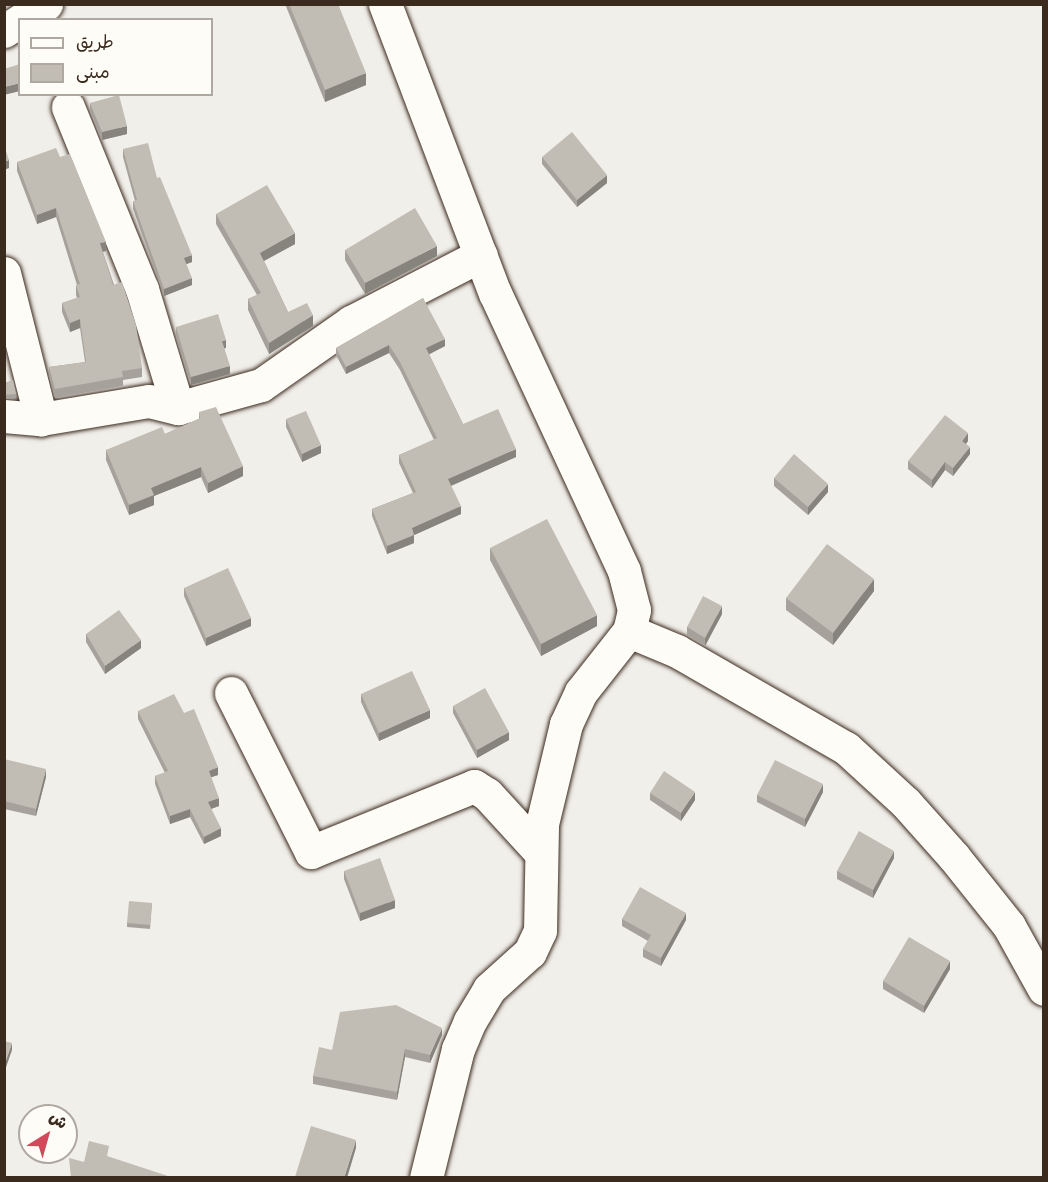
<!DOCTYPE html>
<meta charset="utf-8">
<style>
body{margin:0}
#map{position:relative;width:1048px;height:1182px;overflow:hidden;background:#f1efea;font-family:"Indie Flower","Playpen Sans Arabic",sans-serif}
div>[style]{position:absolute}
.roads{filter:drop-shadow(0 0 2px #3b2a1e) drop-shadow(0 0 2px #3b2a1e)}
.minor>*{height:33px;margin:-16.5px;padding:0 16.5px;transform-origin:16.5px;border-radius:16.5px;background:#fdfcf7}
.wall>*{inset:0;background:#a6a29b}
.shaded-wall>*{inset:0;background:#87847e}
.building>*{inset:0;background:#c1bcb4}
span{translate:-50% -50%;white-space:nowrap;text-align:center;line-height:1.15;-webkit-text-stroke:5px #fdfcf7;paint-order:stroke}
.frame{position:absolute;inset:0;border:6px solid #3b2a1e;pointer-events:none}
.legend{position:absolute;left:18px;top:18px;width:195px;height:78px;box-sizing:border-box;background:#fdfcf7;border:2px solid #afa8a0;margin:0;padding:8px 10px;list-style:none;font-size:18px;color:#3b2a1e}
.legend li{display:flex;align-items:center;gap:12px;height:30px}
.legend b{width:30px;border:2px solid #afa8a0}
.north{position:absolute;left:18px;top:1104px;width:60px;height:60px;box-sizing:border-box;background:#fdfcf7;border:2px solid #afa8a0;border-radius:50%;rotate:37deg;font-size:16px;font-weight:700;line-height:24px;text-align:center;color:#3b2a1e}
.north::after{content:'';display:block;margin:auto;width:21px;height:27px;background:#d1495b;clip-path:polygon(50% 0,100% 100%,50% 72%,0 100%)}
</style>
<div id="map">
<div class="roads">
<div class="minor">
<div style="left:385px;top:4px;width:309px;rotate:69.2deg"></div>
<div style="left:495px;top:293px;width:306px;rotate:65.1deg"></div>
<div style="left:624px;top:571px;width:40px;rotate:75.6deg"></div>
<div style="left:634px;top:610px;width:22px;rotate:103deg"></div>
<div style="left:629px;top:631px;width:52px;rotate:22.6deg"></div>
<div style="left:677px;top:651px;width:195px;rotate:29.9deg"></div>
<div style="left:846px;top:748px;width:80px;rotate:42.5deg"></div>
<div style="left:905px;top:802px;width:74px;rotate:48.3deg"></div>
<div style="left:954px;top:857px;width:88px;rotate:51.4deg"></div>
<div style="left:1009px;top:926px;width:72px;rotate:60.9deg"></div>
<div style="left:4px;top:31px;width:50px;rotate:-32.7deg"></div>
<div style="left:68px;top:107px;width:196px;rotate:67.9deg"></div>
<div style="left:142px;top:289px;width:124px;rotate:73.2deg"></div>
<div style="left:4px;top:273px;width:151px;rotate:75.8deg"></div>
<div style="left:4px;top:416px;width:37px;rotate:5deg"></div>
<div style="left:41px;top:419px;width:109px;rotate:-9.5deg"></div>
<div style="left:149px;top:401px;width:30px;rotate:14deg"></div>
<div style="left:178px;top:408px;width:86px;rotate:-15.5deg"></div>
<div style="left:261px;top:385px;width:110px;rotate:-35deg"></div>
<div style="left:351px;top:322px;width:146px;rotate:-27.3deg"></div>
<div style="left:231px;top:693px;width:178px;rotate:63.3deg"></div>
<div style="left:311px;top:852px;width:176px;rotate:-22deg"></div>
<div style="left:474px;top:786px;width:15px;rotate:32deg"></div>
<div style="left:487px;top:794px;width:80px;rotate:47.5deg"></div>
<div style="left:426px;top:1178px;width:133px;rotate:-76.1deg"></div>
<div style="left:458px;top:1049px;width:30px;rotate:-67deg"></div>
<div style="left:470px;top:1021px;width:37px;rotate:-59deg"></div>
<div style="left:489px;top:989px;width:55px;rotate:-42.1deg"></div>
<div style="left:530px;top:952px;width:23px;rotate:-65deg"></div>
<div style="left:540px;top:931px;width:107px;rotate:-88.9deg"></div>
<div style="left:542px;top:824px;width:103px;rotate:-76.5deg"></div>
<div style="left:566px;top:724px;width:35px;rotate:-65deg"></div>
<div style="left:581px;top:692px;width:78px;rotate:-51.8deg"></div>
</div>
</div>
<div class="wall">
<div style="clip-path:polygon(285px 4px,338px 4px,366px 85px,325px 102px)"></div>
<div style="clip-path:polygon(90px 103px,127px 134px,102px 140px,90px 110px)"></div>
<div style="clip-path:polygon(123px 149px,157px 178px,192px 262px,186px 264px,192px 285px,164px 296px,133px 209px,133px 201px,135px 201px,123px 157px)"></div>
<div style="clip-path:polygon(60px 157px,106px 251px,103px 252px,142px 368px,142px 377px,123px 380px,123px 386px,55px 398px,49px 376px,49px 367px,85px 362px,80px 328px,70px 332px,62px 312px,62px 303px,77px 298px,76px 295px,76px 285px,77px 285px,56px 217px,37px 224px,17px 171px,17px 162px)"></div>
<div style="clip-path:polygon(542px 157px,607px 183px,577px 207px,542px 164px)"></div>
<div style="clip-path:polygon(216px 214px,295px 244px,264px 261px,288px 312px,313px 326px,269px 354px,248px 310px,248px 299px,257px 295px,216px 224px)"></div>
<div style="clip-path:polygon(345px 250px,437px 256px,365px 294px,345px 260px)"></div>
<div style="clip-path:polygon(423px 298px,445px 346px,429px 354px,463px 424px,516px 457px,451px 486px,461px 514px,414px 535px,414px 543px,387px 554px,372px 516px,372px 509px,413px 493px,399px 463px,399px 455px,434px 440px,400px 370px,389px 353px,346px 374px,336px 355px,336px 348px)"></div>
<div style="clip-path:polygon(176px 327px,226px 348px,224px 348px,230px 374px,191px 385px,176px 335px)"></div>
<div style="clip-path:polygon(4px 383px,16px 394px,16px 398px,4px 399px)"></div>
<div style="clip-path:polygon(199px 412px,243px 476px,208px 493px,201px 477px,154px 496px,154px 505px,129px 515px,106px 460px,106px 450px,165px 434px,199px 419px)"></div>
<div style="clip-path:polygon(286px 419px,321px 453px,302px 462px,286px 427px)"></div>
<div style="clip-path:polygon(968px 441px,966px 444px,970px 454px,953px 476px,945px 470px,932px 488px,908px 469px,908px 461px)"></div>
<div style="clip-path:polygon(774px 478px,828px 492px,808px 515px,774px 486px)"></div>
<div style="clip-path:polygon(490px 548px,597px 626px,541px 656px,490px 560px)"></div>
<div style="clip-path:polygon(184px 588px,251px 626px,206px 646px,184px 596px)"></div>
<div style="clip-path:polygon(874px 591px,833px 645px,786px 610px,786px 598px)"></div>
<div style="clip-path:polygon(722px 614px,705px 646px,687px 635px,687px 627px)"></div>
<div style="clip-path:polygon(86px 634px,141px 648px,105px 674px,86px 642px)"></div>
<div style="clip-path:polygon(361px 694px,430px 718px,379px 741px,361px 702px)"></div>
<div style="clip-path:polygon(453px 706px,509px 740px,477px 758px,453px 713px)"></div>
<div style="clip-path:polygon(138px 711px,184px 713px,218px 775px,211px 777px,219px 806px,211px 809px,221px 836px,204px 844px,190px 817px,170px 824px,155px 784px,155px 776px,165px 773px,138px 719px)"></div>
<div style="clip-path:polygon(4px 759px,46px 777px,36px 816px,4px 809px)"></div>
<div style="clip-path:polygon(823px 792px,805px 827px,757px 802px,757px 795px)"></div>
<div style="clip-path:polygon(650px 793px,695px 800px,681px 821px,650px 800px)"></div>
<div style="clip-path:polygon(894px 858px,873px 898px,837px 879px,837px 871px)"></div>
<div style="clip-path:polygon(344px 871px,395px 908px,360px 921px,344px 879px)"></div>
<div style="clip-path:polygon(152px 903px,150px 929px,127px 927px,127px 923px)"></div>
<div style="clip-path:polygon(622px 919px,686px 920px,661px 966px,643px 957px,643px 949px,648px 941px,622px 926px)"></div>
<div style="clip-path:polygon(950px 969px,924px 1013px,883px 989px,883px 981px)"></div>
<div style="clip-path:polygon(442px 1035px,430px 1063px,405px 1057px,397px 1100px,313px 1084px,313px 1076px,332px 1050px)"></div>
</div>
<div class="shaded-wall">
<div style="clip-path:polygon(366px 73px,366px 85px,325px 102px,325px 90px)"></div>
<div style="clip-path:polygon(20px 83px,20px 91px,4px 95px,4px 87px)"></div>
<div style="clip-path:polygon(127px 126px,127px 134px,102px 140px,102px 132px)"></div>
<div style="clip-path:polygon(9px 160px,9px 168px,4px 170px,4px 162px)"></div>
<div style="clip-path:polygon(607px 175px,607px 183px,577px 207px,577px 200px)"></div>
<div style="clip-path:polygon(56px 208px,56px 217px,37px 224px,37px 215px)"></div>
<div style="clip-path:polygon(295px 233px,295px 244px,260px 263px,260px 253px)"></div>
<div style="clip-path:polygon(106px 242px,106px 251px,100px 252px,100px 243px)"></div>
<div style="clip-path:polygon(437px 246px,437px 256px,365px 294px,365px 283px)"></div>
<div style="clip-path:polygon(192px 255px,192px 262px,184px 265px,184px 258px)"></div>
<div style="clip-path:polygon(192px 278px,192px 285px,164px 296px,164px 289px)"></div>
<div style="clip-path:polygon(313px 315px,313px 326px,269px 354px,269px 343px)"></div>
<div style="clip-path:polygon(80px 319px,80px 328px,70px 332px,70px 323px)"></div>
<div style="clip-path:polygon(445px 339px,445px 346px,426px 356px,426px 348px)"></div>
<div style="clip-path:polygon(226px 340px,226px 348px,222px 349px,222px 341px)"></div>
<div style="clip-path:polygon(389px 345px,389px 353px,346px 374px,346px 367px)"></div>
<div style="clip-path:polygon(230px 366px,230px 374px,191px 385px,191px 377px)"></div>
<div style="clip-path:polygon(968px 433px,968px 441px,962px 449px,962px 441px)"></div>
<div style="clip-path:polygon(321px 445px,321px 453px,302px 462px,302px 454px)"></div>
<div style="clip-path:polygon(970px 447px,970px 454px,953px 476px,953px 468px)"></div>
<div style="clip-path:polygon(516px 449px,516px 457px,448px 487px,448px 479px)"></div>
<div style="clip-path:polygon(945px 462px,945px 470px,932px 488px,932px 480px)"></div>
<div style="clip-path:polygon(243px 466px,243px 476px,208px 493px,208px 483px)"></div>
<div style="clip-path:polygon(201px 467px,201px 477px,154px 496px,154px 505px,129px 515px,129px 505px,151px 488px)"></div>
<div style="clip-path:polygon(828px 484px,828px 492px,808px 515px,808px 507px)"></div>
<div style="clip-path:polygon(461px 506px,461px 514px,412px 536px,412px 528px)"></div>
<div style="clip-path:polygon(414px 535px,414px 543px,387px 554px,387px 546px)"></div>
<div style="clip-path:polygon(874px 579px,874px 591px,833px 645px,833px 633px)"></div>
<div style="clip-path:polygon(722px 606px,722px 614px,705px 646px,705px 638px)"></div>
<div style="clip-path:polygon(597px 615px,597px 626px,541px 656px,541px 644px)"></div>
<div style="clip-path:polygon(251px 618px,251px 626px,206px 646px,206px 638px)"></div>
<div style="clip-path:polygon(141px 640px,141px 648px,105px 674px,105px 666px)"></div>
<div style="clip-path:polygon(430px 710px,430px 718px,379px 741px,379px 733px)"></div>
<div style="clip-path:polygon(509px 732px,509px 740px,477px 758px,477px 750px)"></div>
<div style="clip-path:polygon(218px 767px,218px 775px,209px 778px,209px 771px)"></div>
<div style="clip-path:polygon(46px 769px,46px 777px,36px 816px,36px 809px)"></div>
<div style="clip-path:polygon(823px 784px,823px 792px,805px 827px,805px 819px)"></div>
<div style="clip-path:polygon(695px 792px,695px 800px,681px 821px,681px 813px)"></div>
<div style="clip-path:polygon(219px 798px,219px 806px,208px 810px,208px 802px)"></div>
<div style="clip-path:polygon(190px 809px,190px 817px,170px 824px,170px 816px)"></div>
<div style="clip-path:polygon(221px 828px,221px 836px,204px 844px,204px 837px)"></div>
<div style="clip-path:polygon(894px 851px,894px 858px,873px 898px,873px 890px)"></div>
<div style="clip-path:polygon(395px 900px,395px 908px,360px 921px,360px 913px)"></div>
<div style="clip-path:polygon(686px 913px,686px 920px,661px 966px,661px 958px)"></div>
<div style="clip-path:polygon(950px 961px,950px 969px,924px 1013px,924px 1006px)"></div>
<div style="clip-path:polygon(442px 1028px,442px 1035px,430px 1063px,430px 1055px)"></div>
<div style="clip-path:polygon(12px 1043px,12px 1050px,4px 1073px,4px 1066px)"></div>
<div style="clip-path:polygon(405px 1049px,405px 1057px,397px 1100px,397px 1092px)"></div>
<div style="clip-path:polygon(356px 1140px,356px 1148px,347px 1178px,344px 1178px)"></div>
</div>
<div class="building">
<div style="clip-path:polygon(289px 4px,338px 4px,366px 73px,325px 90px)"></div>
<div style="clip-path:polygon(20px 64px,20px 83px,4px 87px,4px 69px)"></div>
<div style="clip-path:polygon(119px 95px,127px 126px,102px 132px,90px 103px)"></div>
<div style="clip-path:polygon(572px 132px,607px 175px,577px 200px,542px 157px)"></div>
<div style="clip-path:polygon(148px 143px,157px 178px,160px 177px,192px 255px,184px 258px,192px 278px,164px 289px,133px 201px,137px 200px,123px 149px)"></div>
<div style="clip-path:polygon(4px 145px,9px 160px,4px 162px)"></div>
<div style="clip-path:polygon(56px 148px,60px 157px,70px 154px,106px 242px,100px 243px,113px 285px,122px 282px,136px 325px,142px 368px,122px 371px,123px 377px,55px 389px,49px 367px,86px 362px,80px 319px,70px 323px,62px 303px,80px 297px,76px 285px,80px 284px,56px 208px,37px 215px,17px 162px)"></div>
<div style="clip-path:polygon(267px 185px,295px 233px,260px 253px,288px 312px,307px 303px,313px 315px,269px 343px,248px 299px,261px 293px,216px 214px)"></div>
<div style="clip-path:polygon(415px 208px,437px 246px,365px 283px,345px 250px)"></div>
<div style="clip-path:polygon(423px 298px,445px 339px,426px 348px,463px 424px,498px 409px,516px 449px,448px 479px,461px 506px,412px 528px,414px 535px,387px 546px,372px 509px,416px 492px,399px 455px,437px 438px,400px 362px,389px 345px,346px 367px,336px 348px)"></div>
<div style="clip-path:polygon(218px 314px,226px 340px,222px 341px,230px 366px,191px 377px,176px 327px)"></div>
<div style="clip-path:polygon(13px 380px,16px 394px,4px 395px,4px 383px)"></div>
<div style="clip-path:polygon(216px 407px,243px 466px,208px 483px,201px 467px,151px 488px,154px 495px,129px 505px,106px 450px,162px 427px,165px 434px,200px 418px,199px 412px)"></div>
<div style="clip-path:polygon(306px 411px,321px 445px,302px 454px,286px 419px)"></div>
<div style="clip-path:polygon(945px 415px,968px 433px,962px 441px,970px 447px,953px 468px,945px 462px,932px 480px,908px 461px)"></div>
<div style="clip-path:polygon(794px 454px,828px 484px,808px 507px,774px 478px)"></div>
<div style="clip-path:polygon(547px 519px,597px 615px,541px 644px,490px 548px)"></div>
<div style="clip-path:polygon(827px 544px,874px 579px,833px 633px,786px 598px)"></div>
<div style="clip-path:polygon(228px 568px,251px 618px,206px 638px,184px 588px)"></div>
<div style="clip-path:polygon(703px 596px,722px 606px,705px 638px,687px 627px)"></div>
<div style="clip-path:polygon(119px 610px,141px 640px,105px 666px,86px 634px)"></div>
<div style="clip-path:polygon(412px 671px,430px 710px,379px 733px,361px 694px)"></div>
<div style="clip-path:polygon(485px 688px,509px 732px,477px 750px,453px 706px)"></div>
<div style="clip-path:polygon(174px 694px,184px 713px,194px 709px,218px 767px,209px 771px,219px 798px,208px 802px,221px 828px,204px 837px,190px 809px,170px 816px,155px 776px,168px 771px,138px 711px)"></div>
<div style="clip-path:polygon(4px 759px,46px 769px,36px 809px,4px 801px)"></div>
<div style="clip-path:polygon(775px 760px,823px 784px,805px 819px,757px 795px)"></div>
<div style="clip-path:polygon(664px 771px,695px 792px,681px 813px,650px 793px)"></div>
<div style="clip-path:polygon(859px 831px,894px 851px,873px 890px,837px 871px)"></div>
<div style="clip-path:polygon(380px 858px,395px 900px,360px 913px,344px 871px)"></div>
<div style="clip-path:polygon(640px 887px,686px 913px,661px 958px,643px 949px,651px 935px,622px 919px)"></div>
<div style="clip-path:polygon(129px 901px,152px 903px,150px 925px,127px 923px)"></div>
<div style="clip-path:polygon(909px 937px,950px 961px,924px 1006px,883px 981px)"></div>
<div style="clip-path:polygon(396px 1005px,442px 1028px,430px 1055px,405px 1049px,397px 1092px,313px 1076px,319px 1047px,332px 1050px,340px 1012px)"></div>
<div style="clip-path:polygon(4px 1041px,12px 1043px,4px 1066px)"></div>
<div style="clip-path:polygon(311px 1126px,356px 1140px,344px 1178px,298px 1178px,295px 1177px)"></div>
<div style="clip-path:polygon(89px 1141px,109px 1146px,107px 1156px,174px 1178px,71px 1178px,69px 1158px,84px 1162px)"></div>
</div>
<div class="frame"></div>
<ul class="legend">
<li><b style="height:8px;background:#fdfcf7"></b>طريق</li>
<li><b style="height:16px;background:#c1bcb4"></b>مبنى</li>
</ul>
<div class="north">ش</div>
</div>
